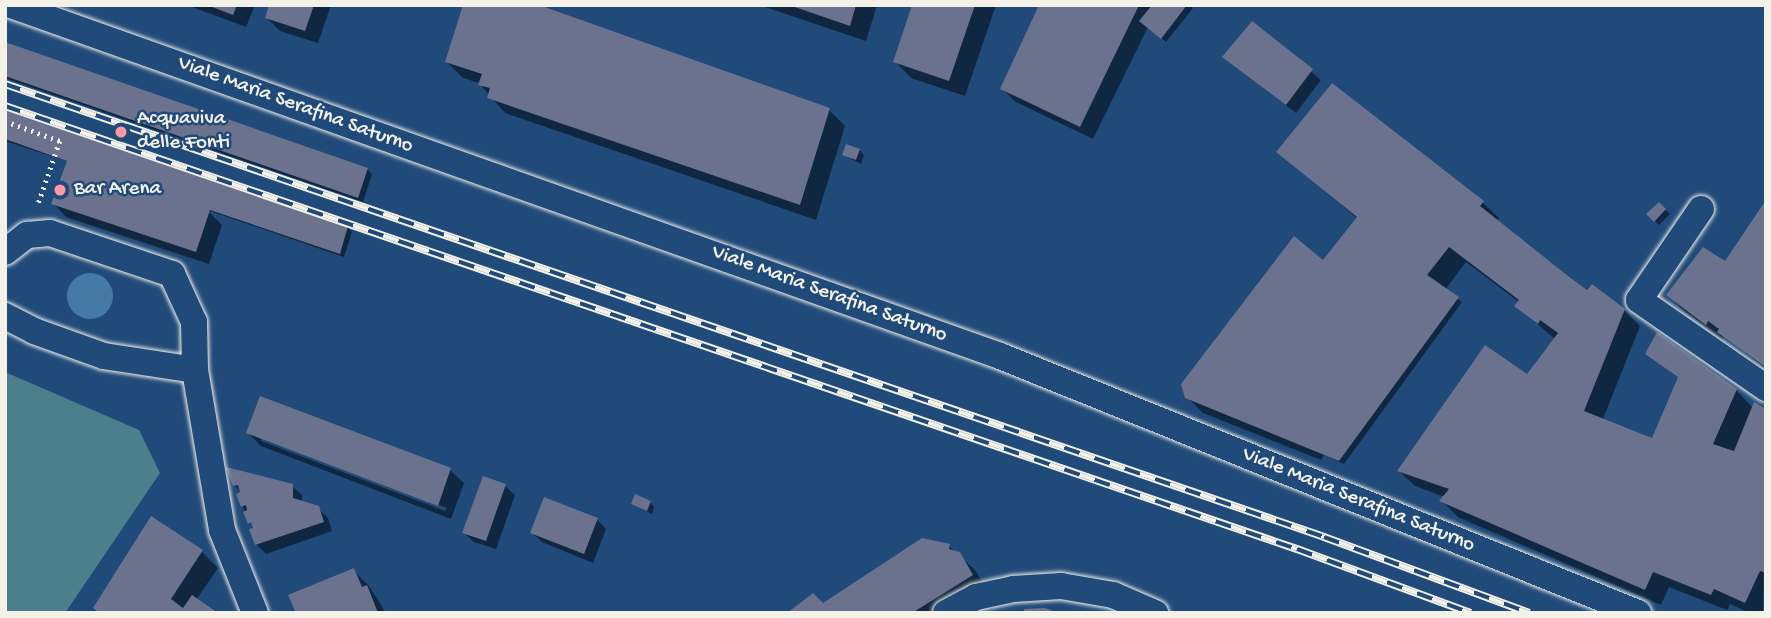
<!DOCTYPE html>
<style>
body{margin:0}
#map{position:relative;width:1771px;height:618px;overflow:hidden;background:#1f4a7a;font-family:"Gochi Hand",sans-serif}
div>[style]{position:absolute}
.green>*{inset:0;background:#4b7f8c}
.water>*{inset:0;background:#4679a3}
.round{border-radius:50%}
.shadow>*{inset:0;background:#0007}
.building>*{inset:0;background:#6b728d}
.path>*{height:4.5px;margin-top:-2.25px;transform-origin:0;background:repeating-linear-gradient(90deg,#f4f1e8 0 2px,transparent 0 7px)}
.roads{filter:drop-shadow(0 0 2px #f4f1e8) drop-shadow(0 0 2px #f4f1e8)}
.street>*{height:26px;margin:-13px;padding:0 13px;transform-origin:13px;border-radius:13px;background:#1f4a7a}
.rail>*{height:8px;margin-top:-4px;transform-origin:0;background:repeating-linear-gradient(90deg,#1f4a7a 0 16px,#f4f1e8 0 32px);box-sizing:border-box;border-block:2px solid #f4f1e8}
.dots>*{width:19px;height:19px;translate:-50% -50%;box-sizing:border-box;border:4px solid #1f4a7a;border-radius:50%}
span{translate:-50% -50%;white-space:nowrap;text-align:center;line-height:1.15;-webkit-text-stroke:5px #1f4a7a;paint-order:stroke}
.street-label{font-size:21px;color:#f4f1e8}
.poi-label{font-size:21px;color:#f4f1e8}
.left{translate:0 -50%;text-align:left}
.frame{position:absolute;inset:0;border:7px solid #f4f1e8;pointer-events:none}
</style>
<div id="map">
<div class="green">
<div style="clip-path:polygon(5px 372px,139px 430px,160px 473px,65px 613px,5px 613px)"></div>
</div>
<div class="water">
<div class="round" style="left:67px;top:273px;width:46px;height:46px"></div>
</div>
<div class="shadow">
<div style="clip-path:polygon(187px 5px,255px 5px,246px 27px)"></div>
<div style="clip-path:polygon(271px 5px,331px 5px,318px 43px,280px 31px,267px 18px)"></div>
<div style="clip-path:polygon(759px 5px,877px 5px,866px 41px)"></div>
<div style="clip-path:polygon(915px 5px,996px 5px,965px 96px,911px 78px,895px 61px)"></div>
<div style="clip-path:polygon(1041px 5px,1190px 5px,1193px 8px,1166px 42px,1148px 27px,1093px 139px,1016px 102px,1002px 89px)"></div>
<div style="clip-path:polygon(1252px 23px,1321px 80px,1296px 113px,1224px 57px)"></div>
<div style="clip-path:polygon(5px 44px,367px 169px,372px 174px,363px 202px,5px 78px)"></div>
<div style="clip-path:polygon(447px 62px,829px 110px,845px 126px,816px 220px,505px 113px,479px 83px,463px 78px)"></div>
<div style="clip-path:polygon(5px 111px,348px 228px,352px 232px,344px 257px,207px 210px,222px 225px,209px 264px,66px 217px,53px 203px,69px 162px,5px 141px)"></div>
<div style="clip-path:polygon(859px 150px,864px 155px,861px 164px,844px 155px)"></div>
<div style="clip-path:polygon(1278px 152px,1482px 202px,1499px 218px,1497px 221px,1587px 292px,1624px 310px,1640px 326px,1603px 419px,1653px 440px,1736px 390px,1753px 408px,1766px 412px,1763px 613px,1750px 613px,1730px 604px,1727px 610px,1669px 587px,1661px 605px,1458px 517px,1442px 501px,1445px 497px,1415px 486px,1399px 471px,1528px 377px,1555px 339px,1516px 306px,1519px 302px,1466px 262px,1445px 290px,1462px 302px,1344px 464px,1324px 455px,1321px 460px,1203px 413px,1187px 397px,1323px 263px,1358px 219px)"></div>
<div style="clip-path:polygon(1766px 203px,1766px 369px,1725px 336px,1722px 339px,1684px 311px,1668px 295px,1725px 263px)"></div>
<div style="clip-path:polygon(1659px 204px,1670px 214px,1659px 225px,1649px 214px)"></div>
<div style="clip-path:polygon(evenodd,248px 433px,450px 470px,464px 483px,451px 519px,261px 446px,248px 433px,261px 437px,447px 508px,445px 511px,261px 441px,261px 437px)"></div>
<div style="clip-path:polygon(229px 469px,292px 486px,302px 495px,302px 502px,318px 508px,328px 518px,332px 531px,266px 554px,256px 544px,255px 529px,242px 506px,242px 493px,234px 485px)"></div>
<div style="clip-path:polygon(505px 486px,515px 495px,496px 549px,474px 542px,464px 533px)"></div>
<div style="clip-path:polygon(650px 502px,654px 507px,652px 514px,633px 504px)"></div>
<div style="clip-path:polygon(597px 520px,606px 529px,593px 563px,542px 542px,532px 533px)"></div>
<div style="clip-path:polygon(949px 546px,975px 570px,988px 591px,954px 613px,790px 613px,823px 605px)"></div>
<div style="clip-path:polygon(202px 552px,218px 568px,196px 600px,215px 613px,100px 613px)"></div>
<div style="clip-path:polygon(353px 570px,369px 586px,386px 613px,297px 613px)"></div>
</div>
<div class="building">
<div style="clip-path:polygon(207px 5px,237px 5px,233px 15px)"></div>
<div style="clip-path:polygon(269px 5px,314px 5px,305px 31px,265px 18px)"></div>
<div style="clip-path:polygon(463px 5px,539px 5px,830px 108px,800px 205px,487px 98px,490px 88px,478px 85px,482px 74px,445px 62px)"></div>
<div style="clip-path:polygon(789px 5px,856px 5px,850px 26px)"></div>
<div style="clip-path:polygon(912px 5px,975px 5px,949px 81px,893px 62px)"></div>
<div style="clip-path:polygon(1039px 5px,1139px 5px,1080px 127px,1000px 89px)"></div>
<div style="clip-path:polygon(1152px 5px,1187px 5px,1161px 39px,1139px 21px)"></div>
<div style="clip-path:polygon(1252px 21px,1313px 69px,1286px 105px,1222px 57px)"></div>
<div style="clip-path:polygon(5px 42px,368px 168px,358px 198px,5px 76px)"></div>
<div style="clip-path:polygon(1332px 83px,1484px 201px,1480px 206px,1568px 276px,1587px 290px,1592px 284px,1625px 309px,1584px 411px,1652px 438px,1678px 377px,1645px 354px,1657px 332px,1737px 389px,1713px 444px,1734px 451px,1754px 402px,1766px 409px,1766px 573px,1760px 571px,1745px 603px,1714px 589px,1711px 595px,1653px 572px,1645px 590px,1439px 501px,1449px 489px,1397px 471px,1485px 345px,1527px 374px,1558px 333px,1540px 320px,1538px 324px,1514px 306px,1519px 300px,1449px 247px,1427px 275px,1459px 297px,1339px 461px,1185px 398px,1181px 384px,1294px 236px,1323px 260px,1357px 217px,1276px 152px)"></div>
<div style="clip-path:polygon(5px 109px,348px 226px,340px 254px,210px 210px,196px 252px,51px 204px,67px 161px,5px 139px)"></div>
<div style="clip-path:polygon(846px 144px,860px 149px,856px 160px,842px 155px)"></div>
<div style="clip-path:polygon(1766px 200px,1766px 367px,1717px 332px,1719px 329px,1708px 321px,1706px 325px,1666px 295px,1703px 247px,1725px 261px)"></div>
<div style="clip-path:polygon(1659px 202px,1666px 209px,1654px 222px,1646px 214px)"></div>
<div style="clip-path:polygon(260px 396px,451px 468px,438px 506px,246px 433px)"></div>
<div style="clip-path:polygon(226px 467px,293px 484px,293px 498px,319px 506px,324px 522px,255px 545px,249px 529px,253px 528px,251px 522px,248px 524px,243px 512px,247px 510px,246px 505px,241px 507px,236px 494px,240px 492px,238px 485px,233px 486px)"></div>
<div style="clip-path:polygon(483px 476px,506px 484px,486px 541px,462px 533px)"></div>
<div style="clip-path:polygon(635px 494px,651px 501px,647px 511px,631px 504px)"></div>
<div style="clip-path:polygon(544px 497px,598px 518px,584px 554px,530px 533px)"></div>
<div style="clip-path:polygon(151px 516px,203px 550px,171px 599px,183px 608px,192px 595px,218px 613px,100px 613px,93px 608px)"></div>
<div style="clip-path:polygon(922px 538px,950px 544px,949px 549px,960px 552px,973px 575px,912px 613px,787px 613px,813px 593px,823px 603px)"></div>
<div style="clip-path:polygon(354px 568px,362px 587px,367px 585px,378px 613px,296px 613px,288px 595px)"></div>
<div style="clip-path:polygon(1045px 608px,1058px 613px,1024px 613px,1024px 609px)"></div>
</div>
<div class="path">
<div style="left:5px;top:121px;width:59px;rotate:20deg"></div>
<div style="left:60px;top:141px;width:68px;rotate:109deg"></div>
</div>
<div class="roads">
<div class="street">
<div style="left:11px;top:5px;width:1049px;rotate:19.54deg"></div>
<div style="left:1000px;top:356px;width:688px;rotate:21.94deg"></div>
<div style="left:1701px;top:209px;width:110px;rotate:124.3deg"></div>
<div style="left:1639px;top:300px;width:155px;rotate:34.7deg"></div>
<div style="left:5px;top:252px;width:28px;rotate:-38deg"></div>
<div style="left:27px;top:235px;width:23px;rotate:-5deg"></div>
<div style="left:50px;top:233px;width:129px;rotate:18.6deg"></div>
<div style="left:172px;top:274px;width:53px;rotate:65.4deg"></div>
<div style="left:194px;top:322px;width:48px;rotate:88.8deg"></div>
<div style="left:195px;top:370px;width:162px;rotate:80.4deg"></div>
<div style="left:222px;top:530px;width:89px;rotate:68.3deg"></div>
<div style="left:5px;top:316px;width:33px;rotate:27deg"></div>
<div style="left:34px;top:331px;width:74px;rotate:19.7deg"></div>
<div style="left:104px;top:356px;width:92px;rotate:8.7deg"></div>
<div style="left:946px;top:613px;width:34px;rotate:-28deg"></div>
<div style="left:976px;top:597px;width:38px;rotate:-12deg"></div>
<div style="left:1013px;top:589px;width:48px;rotate:-3.6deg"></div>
<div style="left:1061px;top:586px;width:53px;rotate:9.8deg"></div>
<div style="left:1113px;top:595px;width:46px;rotate:23.2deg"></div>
</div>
</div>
<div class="rail">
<div style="left:5px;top:84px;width:1395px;rotate:18.95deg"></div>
<div style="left:1324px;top:537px;width:219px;rotate:20.3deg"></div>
<div style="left:5px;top:106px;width:1366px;rotate:18.93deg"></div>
<div style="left:1297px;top:549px;width:185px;rotate:20.2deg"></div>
</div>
<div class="dots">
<div style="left:121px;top:132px;background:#ff9aa2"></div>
<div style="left:60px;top:190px;background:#ff9aa2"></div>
</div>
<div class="street-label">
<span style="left:295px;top:106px;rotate:20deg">Viale Maria Serafina Saturno</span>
<span style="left:829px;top:295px;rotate:20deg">Viale Maria Serafina Saturno</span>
<span style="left:1358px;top:501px;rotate:22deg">Viale Maria Serafina Saturno</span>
</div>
<div class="poi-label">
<span class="left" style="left:137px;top:132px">Acquaviva<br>delle Fonti</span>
<span class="left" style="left:74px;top:190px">Bar Arena</span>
</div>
<div class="frame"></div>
</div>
